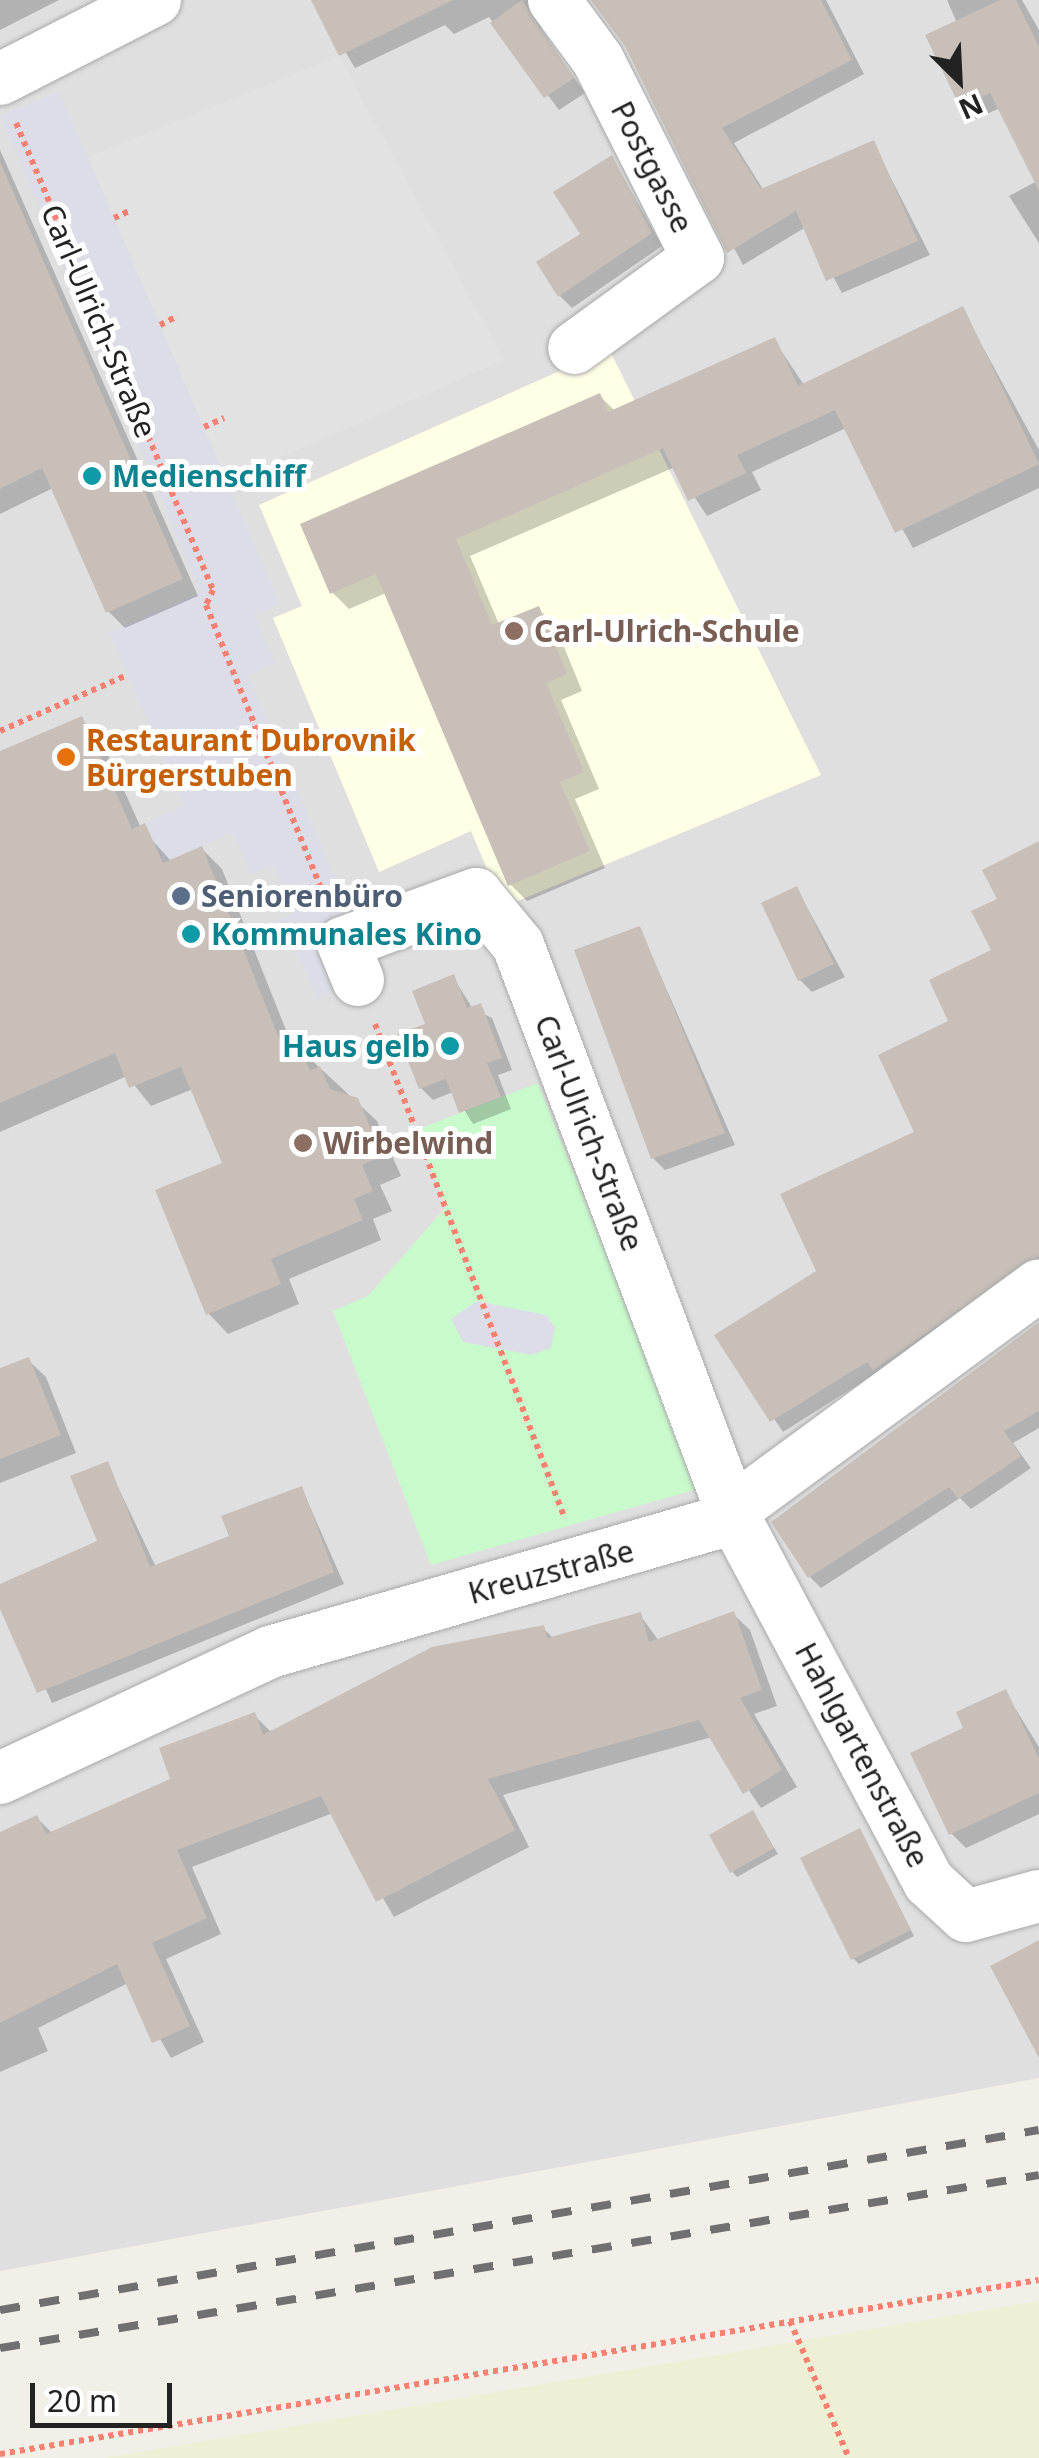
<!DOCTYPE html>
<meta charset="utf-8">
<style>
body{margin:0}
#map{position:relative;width:1039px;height:2458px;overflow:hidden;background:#f2efe9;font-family:"Noto Sans",sans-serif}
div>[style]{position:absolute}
.residential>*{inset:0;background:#e0dfdf}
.education>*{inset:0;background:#ffffe5}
.farmland>*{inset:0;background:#eef0d5}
.park>*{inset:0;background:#c8facc}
.parking>*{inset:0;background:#e2e2e2}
.plaza>*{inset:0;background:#dddde8}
.shadow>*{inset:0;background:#0003}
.building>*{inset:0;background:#c7bfb8}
.path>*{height:6px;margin-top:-3px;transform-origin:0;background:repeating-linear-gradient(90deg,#fa8072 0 5px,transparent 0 10px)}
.roads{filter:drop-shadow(0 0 2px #a9a9a9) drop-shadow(0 0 2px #a9a9a9)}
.minor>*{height:52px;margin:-26px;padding:0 26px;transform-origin:26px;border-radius:26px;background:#fff}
.rail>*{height:8px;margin-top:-4px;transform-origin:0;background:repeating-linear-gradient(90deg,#707070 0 20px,transparent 0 40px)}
.dots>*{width:28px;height:28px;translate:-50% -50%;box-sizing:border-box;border:5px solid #fff;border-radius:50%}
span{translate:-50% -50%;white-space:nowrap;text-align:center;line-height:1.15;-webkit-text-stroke:10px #fff;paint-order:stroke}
.street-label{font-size:30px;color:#222}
.culture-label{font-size:30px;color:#0d838f;font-weight:700}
.left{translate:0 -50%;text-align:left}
.right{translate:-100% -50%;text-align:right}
.education-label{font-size:30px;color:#785e54;font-weight:700}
.food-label{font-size:30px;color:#c56008;font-weight:700}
.service-label{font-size:30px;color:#4e5e75;font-weight:700}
.north{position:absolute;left:909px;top:30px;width:100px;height:100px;-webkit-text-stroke:8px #fff;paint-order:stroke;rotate:156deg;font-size:28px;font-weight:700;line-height:40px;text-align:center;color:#222}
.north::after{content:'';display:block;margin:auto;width:35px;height:45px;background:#222;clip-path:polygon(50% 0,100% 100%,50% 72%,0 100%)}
.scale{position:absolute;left:30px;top:2383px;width:142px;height:45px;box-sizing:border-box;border:5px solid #222;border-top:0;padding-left:12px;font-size:30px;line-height:35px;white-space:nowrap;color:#222;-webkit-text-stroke:8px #fff;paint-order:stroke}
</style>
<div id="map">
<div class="residential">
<div style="clip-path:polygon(0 0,1039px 0,1039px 2078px,0 2271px)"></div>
</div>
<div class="education">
<div style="clip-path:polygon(609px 349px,821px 775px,503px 907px,471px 831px,379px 872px,273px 618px,302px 606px,259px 505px)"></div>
</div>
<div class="farmland">
<div style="clip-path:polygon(1039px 2301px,1039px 2458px,103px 2458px)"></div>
</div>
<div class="park">
<div style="clip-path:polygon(538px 1083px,701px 1488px,431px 1565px,333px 1311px,368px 1296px,446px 1207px,416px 1130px)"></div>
</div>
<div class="parking">
<div style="clip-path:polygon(339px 56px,504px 360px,226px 481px,88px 157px)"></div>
</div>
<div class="plaza">
<div style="clip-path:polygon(59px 91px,280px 604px,254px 614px,276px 664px,248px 675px,376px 972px,317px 999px,291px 939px,253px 955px,245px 934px,293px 913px,273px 866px,251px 875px,233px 833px,163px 863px,145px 823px,184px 806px,109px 632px,200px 592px,0 116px)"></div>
<div style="clip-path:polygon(477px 1301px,546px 1315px,555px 1327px,551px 1348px,531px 1355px,463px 1342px,451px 1319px)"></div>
</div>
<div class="shadow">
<div style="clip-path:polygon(0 0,59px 0,0 30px)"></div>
<div style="clip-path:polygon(314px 0,543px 0,542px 33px,585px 93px,559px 110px,489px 17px,454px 34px,445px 25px,355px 68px)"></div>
<div style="clip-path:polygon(591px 0,826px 0,864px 74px,734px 143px,764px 191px,873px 143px,930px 255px,842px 293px,806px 227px,743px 265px,627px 45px)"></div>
<div style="clip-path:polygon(947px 0,1022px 0,1039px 30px,1039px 243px,1009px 196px,1037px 181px,1000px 108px,976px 119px,962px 105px,957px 23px)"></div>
<div style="clip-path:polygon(0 150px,198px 596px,125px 628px,108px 611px,53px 488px,0 514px)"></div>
<div style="clip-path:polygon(612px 158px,662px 246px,572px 308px,560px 296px)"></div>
<div style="clip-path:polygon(962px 309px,1039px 450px,1039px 488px,913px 548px,846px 428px,752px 472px,761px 490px,707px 516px,675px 467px,470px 556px,499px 624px,538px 609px,555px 625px,582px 691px,561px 700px,599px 789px,575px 799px,605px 868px,527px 901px,510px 884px,386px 593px,349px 609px,332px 592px,600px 396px,615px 411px,774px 340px,804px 385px)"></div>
<div style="clip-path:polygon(81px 719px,101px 739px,141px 828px,172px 862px,202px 849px,222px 869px,290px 1040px,377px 1121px,401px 1176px,380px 1185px,392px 1211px,373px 1219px,381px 1240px,289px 1279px,299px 1304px,228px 1334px,209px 1314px,225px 1165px,193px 1089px,151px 1106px,127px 1076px,0 1132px,0 753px)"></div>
<div style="clip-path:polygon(1039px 844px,1039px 1270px,783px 1432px,718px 1336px,819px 1272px,917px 1133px,952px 1022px,995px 951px,1000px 900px)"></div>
<div style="clip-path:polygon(797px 889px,845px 977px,812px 992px,800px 980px)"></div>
<div style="clip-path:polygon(640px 929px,735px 1145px,665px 1170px,653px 1158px)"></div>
<div style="clip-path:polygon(453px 977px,473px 1009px,492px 1018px,512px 1070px,498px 1075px,511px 1109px,473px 1124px,453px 1092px,433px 1100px,421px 1088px,429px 1025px)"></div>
<div style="clip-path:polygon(1039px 1326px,1039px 1428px,1013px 1443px,1031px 1468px,971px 1509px,960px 1498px,821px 1588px,810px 1577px)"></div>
<div style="clip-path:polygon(28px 1360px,46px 1377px,76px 1453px,0 1483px,0 1371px)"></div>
<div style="clip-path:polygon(107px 1464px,156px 1567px,232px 1537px,302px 1489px,344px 1584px,52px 1703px,0 1587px,100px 1542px)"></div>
<div style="clip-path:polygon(733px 1614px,750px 1630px,777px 1706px,754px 1714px,797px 1787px,761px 1808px,712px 1737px,503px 1795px,529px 1847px,394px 1917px,333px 1813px,192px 1867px,221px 1934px,166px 1959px,204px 2042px,171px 2058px,128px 1983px,38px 2028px,48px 2051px,0 2072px,0 1835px,37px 1818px,53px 1834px,174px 1780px,254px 1715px,270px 1731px,543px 1628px,554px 1639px,640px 1615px,659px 1641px)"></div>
<div style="clip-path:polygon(1005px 1692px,1039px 1747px,1039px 1814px,966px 1848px,951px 1833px,967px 1729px)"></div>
<div style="clip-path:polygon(753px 1813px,778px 1854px,737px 1877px,732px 1871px)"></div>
<div style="clip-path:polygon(860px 1831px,914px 1936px,859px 1964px,853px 1958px)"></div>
</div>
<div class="building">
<div style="clip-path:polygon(311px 0,453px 0,339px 56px)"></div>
<div style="clip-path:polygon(522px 0,574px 78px,544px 98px,490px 23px)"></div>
<div style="clip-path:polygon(591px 0,821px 0,852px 60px,722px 128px,761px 189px,874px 140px,918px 241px,826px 281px,796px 211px,727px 253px,625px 46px)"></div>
<div style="clip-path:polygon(1000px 0,1016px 0,1039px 47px,1039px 191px,990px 93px,960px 107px,925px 35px)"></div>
<div style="clip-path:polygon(612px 155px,652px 233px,558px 297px,536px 262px,580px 234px,553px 192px)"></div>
<div style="clip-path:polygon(0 162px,183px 579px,106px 613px,42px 468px,0 489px)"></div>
<div style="clip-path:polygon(963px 306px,1039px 464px,895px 533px,835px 410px,737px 455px,746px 473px,688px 501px,663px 448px,456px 539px,492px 625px,539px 606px,567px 674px,546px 683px,584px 772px,560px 782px,590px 851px,508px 886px,376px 574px,330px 594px,300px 524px,600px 393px,608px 412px,775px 337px,798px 386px)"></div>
<div style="clip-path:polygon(82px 716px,132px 829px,145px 823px,163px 863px,202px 846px,280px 1041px,295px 1035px,310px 1071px,320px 1066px,330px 1089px,358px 1098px,382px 1156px,362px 1165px,373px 1191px,354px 1199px,363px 1220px,271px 1259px,281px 1284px,206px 1315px,155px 1190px,222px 1163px,181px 1067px,129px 1088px,115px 1053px,0 1103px,0 751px)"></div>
<div style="clip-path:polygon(1039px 841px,1039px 1256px,873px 1370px,867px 1362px,770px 1422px,714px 1335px,816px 1271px,780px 1194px,914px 1132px,878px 1055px,948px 1021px,929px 980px,991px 950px,971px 911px,997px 899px,982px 870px)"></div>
<div style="clip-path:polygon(797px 886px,834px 964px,798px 981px,761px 903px)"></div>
<div style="clip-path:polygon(640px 926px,725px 1133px,651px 1159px,574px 950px)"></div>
<div style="clip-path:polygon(454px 974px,467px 1008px,481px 1003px,502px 1058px,487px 1063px,501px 1097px,459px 1113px,446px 1079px,419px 1089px,397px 1034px,425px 1024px,412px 991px)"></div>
<div style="clip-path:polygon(1039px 1322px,1039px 1411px,1004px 1431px,1021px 1456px,958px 1499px,949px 1487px,808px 1578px,771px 1522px)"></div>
<div style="clip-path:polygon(29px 1357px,61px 1435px,0 1459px,0 1368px)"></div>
<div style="clip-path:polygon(108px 1461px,150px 1567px,229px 1536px,221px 1516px,302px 1486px,334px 1572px,37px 1693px,0 1609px,0 1584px,97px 1541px,70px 1476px)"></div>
<div style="clip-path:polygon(734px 1611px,762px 1690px,740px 1698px,782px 1770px,743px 1794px,699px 1720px,488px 1779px,515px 1830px,376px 1902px,321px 1796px,177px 1850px,207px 1918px,152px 1943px,190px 2026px,152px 2043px,117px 1964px,0 2023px,0 1832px,37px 1815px,46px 1834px,170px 1779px,159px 1748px,255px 1712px,263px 1735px,432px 1647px,544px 1625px,547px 1638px,641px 1612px,649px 1642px)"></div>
<div style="clip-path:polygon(1006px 1689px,1039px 1759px,1039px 1793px,949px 1835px,910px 1753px,963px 1728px,956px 1712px)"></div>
<div style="clip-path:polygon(753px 1810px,774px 1848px,730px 1873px,709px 1835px)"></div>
<div style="clip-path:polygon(860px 1828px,911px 1930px,851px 1960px,800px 1858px)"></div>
<div style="clip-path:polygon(1039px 1940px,1039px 2058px,990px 1966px)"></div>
</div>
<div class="path">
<div style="left:16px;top:123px;width:507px;rotate:67.13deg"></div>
<div style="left:213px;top:590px;width:17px;rotate:115deg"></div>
<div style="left:206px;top:605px;width:314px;rotate:67.9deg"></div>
<div style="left:114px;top:218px;width:19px;rotate:-25deg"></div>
<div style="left:160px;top:325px;width:20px;rotate:-27deg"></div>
<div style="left:204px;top:427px;width:22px;rotate:-24deg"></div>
<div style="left:0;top:731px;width:139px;rotate:-23.8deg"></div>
<div style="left:375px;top:1024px;width:527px;rotate:68.99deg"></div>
<div style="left:790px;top:2321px;width:149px;rotate:66.7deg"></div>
<div style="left:0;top:2454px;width:1053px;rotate:-9.51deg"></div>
</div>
<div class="roads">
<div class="minor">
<div style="left:554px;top:0;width:74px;rotate:53.7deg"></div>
<div style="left:598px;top:60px;width:222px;rotate:63.2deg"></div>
<div style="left:698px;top:258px;width:153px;rotate:144deg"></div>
<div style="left:0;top:79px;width:174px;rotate:-27deg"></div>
<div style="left:358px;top:980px;width:40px;rotate:-112deg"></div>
<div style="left:343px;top:943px;width:142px;rotate:-20.2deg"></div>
<div style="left:476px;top:894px;width:66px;rotate:50.5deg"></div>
<div style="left:518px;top:945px;width:609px;rotate:69.33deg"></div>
<div style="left:733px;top:1515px;width:416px;rotate:61.9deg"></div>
<div style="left:929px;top:1882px;width:50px;rotate:42.6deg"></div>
<div style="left:966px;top:1916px;width:76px;rotate:-15.3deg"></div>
<div style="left:0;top:1778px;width:298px;rotate:-25deg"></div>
<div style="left:270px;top:1652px;width:462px;rotate:-16.1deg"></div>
<div style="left:714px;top:1524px;width:403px;rotate:-36.3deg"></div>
</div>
</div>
<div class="rail">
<div style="left:0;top:2310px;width:1054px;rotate:-9.83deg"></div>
<div style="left:0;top:2348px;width:1053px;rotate:-9.45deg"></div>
</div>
<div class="dots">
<div style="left:92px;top:476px;background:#0f9aa8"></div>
<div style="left:514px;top:631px;background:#8d6e63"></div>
<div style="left:66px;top:757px;background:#e8710a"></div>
<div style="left:181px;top:896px;background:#5c6f8a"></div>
<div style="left:191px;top:934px;background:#0f9aa8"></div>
<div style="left:450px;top:1046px;background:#0f9aa8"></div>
<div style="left:303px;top:1143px;background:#8d6e63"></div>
</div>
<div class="street-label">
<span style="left:652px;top:167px;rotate:63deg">Postgasse</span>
<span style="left:99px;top:321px;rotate:67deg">Carl-Ulrich-Straße</span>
<span style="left:589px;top:1133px;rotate:69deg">Carl-Ulrich-Straße</span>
<span style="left:551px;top:1572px;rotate:-15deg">Kreuzstraße</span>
<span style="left:862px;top:1755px;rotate:62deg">Hahlgartenstraße</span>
</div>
<div class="culture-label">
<span class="left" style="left:112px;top:476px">Medienschiff</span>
<span class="left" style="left:211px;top:934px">Kommunales Kino</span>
<span class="right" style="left:430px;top:1046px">Haus gelb</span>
</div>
<div class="education-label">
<span class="left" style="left:534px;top:631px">Carl-Ulrich-Schule</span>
<span class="left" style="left:323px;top:1143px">Wirbelwind</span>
</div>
<div class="food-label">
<span class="left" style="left:86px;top:757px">Restaurant Dubrovnik<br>Bürgerstuben</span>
</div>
<div class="service-label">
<span class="left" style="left:201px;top:896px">Seniorenbüro</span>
</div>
<div class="north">N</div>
<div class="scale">20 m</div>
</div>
